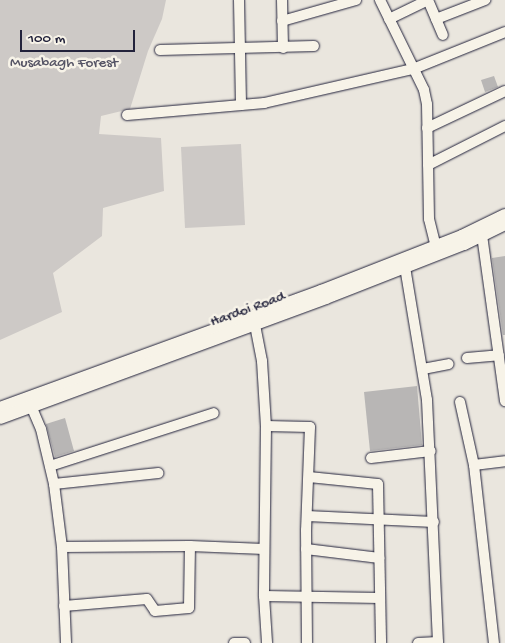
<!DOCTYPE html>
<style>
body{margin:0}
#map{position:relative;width:505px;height:643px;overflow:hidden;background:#eae6de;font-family:"Gochi Hand",sans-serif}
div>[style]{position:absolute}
.green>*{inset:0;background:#cdc9c6}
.building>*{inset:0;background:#b8b6b5}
.roads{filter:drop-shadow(0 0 1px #22223b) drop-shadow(0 0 1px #22223b)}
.minor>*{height:10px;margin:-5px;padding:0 5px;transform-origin:5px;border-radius:5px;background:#f7f3e8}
.major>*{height:12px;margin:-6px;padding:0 6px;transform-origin:6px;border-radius:6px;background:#f7f3e8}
span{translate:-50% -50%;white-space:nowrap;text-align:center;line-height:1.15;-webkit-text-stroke:5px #f7f3e8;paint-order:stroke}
.park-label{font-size:15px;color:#555465}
.street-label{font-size:15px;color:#22223b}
.scale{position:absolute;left:20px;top:30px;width:115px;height:22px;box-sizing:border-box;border:2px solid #22223b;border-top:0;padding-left:6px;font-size:15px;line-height:18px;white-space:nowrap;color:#22223b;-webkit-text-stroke:4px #f7f3e8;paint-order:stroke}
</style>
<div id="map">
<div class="green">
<div style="clip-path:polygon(0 0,166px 0,162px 19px,148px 51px,130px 109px,101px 116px,99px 134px,161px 138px,164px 191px,103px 208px,102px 236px,53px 273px,62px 312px,0 340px)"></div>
<div style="clip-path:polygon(241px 144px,245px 225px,185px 228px,181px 147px)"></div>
</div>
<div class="building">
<div style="clip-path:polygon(494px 76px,498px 87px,485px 92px,481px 80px)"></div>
<div style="clip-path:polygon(505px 256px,505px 335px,503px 335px,492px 258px)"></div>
<div style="clip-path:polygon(417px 386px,422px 445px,370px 451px,364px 392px)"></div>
<div style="clip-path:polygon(65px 418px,74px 451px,55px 457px,46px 424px)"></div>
</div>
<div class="roads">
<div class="minor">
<div style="left:239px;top:0;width:105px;rotate:88.9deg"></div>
<div style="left:282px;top:0;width:48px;rotate:88.8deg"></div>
<div style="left:380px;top:0;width:100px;rotate:63.9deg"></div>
<div style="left:424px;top:90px;width:14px;rotate:78deg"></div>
<div style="left:427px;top:104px;width:115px;rotate:89deg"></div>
<div style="left:429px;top:219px;width:36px;rotate:76deg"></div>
<div style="left:428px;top:0;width:38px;rotate:67deg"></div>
<div style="left:389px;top:19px;width:43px;rotate:-26deg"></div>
<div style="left:436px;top:19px;width:53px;rotate:-21.2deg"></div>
<div style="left:282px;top:21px;width:77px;rotate:-15.8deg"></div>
<div style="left:160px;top:50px;width:154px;rotate:-1.5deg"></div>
<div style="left:127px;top:115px;width:138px;rotate:-5deg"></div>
<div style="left:264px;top:103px;width:153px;rotate:-12.9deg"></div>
<div style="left:413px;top:69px;width:99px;rotate:-21.9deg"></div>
<div style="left:427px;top:128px;width:86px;rotate:-25.4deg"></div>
<div style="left:428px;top:165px;width:86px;rotate:-26.9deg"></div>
<div style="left:481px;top:228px;width:175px;rotate:82.1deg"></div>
<div style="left:405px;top:267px;width:135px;rotate:80.6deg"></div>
<div style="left:427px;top:400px;width:243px;rotate:87.4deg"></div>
<div style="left:255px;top:325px;width:37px;rotate:79deg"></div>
<div style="left:262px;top:361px;width:65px;rotate:86.5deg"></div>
<div style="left:266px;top:426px;width:44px;rotate:1.3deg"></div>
<div style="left:310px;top:427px;width:103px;rotate:92.2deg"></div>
<div style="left:306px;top:530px;width:113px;rotate:89.5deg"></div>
<div style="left:467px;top:358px;width:32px;rotate:-5deg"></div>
<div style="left:423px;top:369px;width:26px;rotate:-11deg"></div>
<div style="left:29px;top:401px;width:30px;rotate:67deg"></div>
<div style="left:41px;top:429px;width:57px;rotate:76.7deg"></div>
<div style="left:54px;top:484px;width:64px;rotate:82.8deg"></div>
<div style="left:62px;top:547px;width:96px;rotate:87.6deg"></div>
<div style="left:460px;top:402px;width:65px;rotate:77.5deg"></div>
<div style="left:474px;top:465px;width:179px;rotate:83.6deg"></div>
<div style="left:266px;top:426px;width:170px;rotate:90.7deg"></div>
<div style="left:264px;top:596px;width:47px;rotate:86.3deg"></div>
<div style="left:371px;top:458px;width:60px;rotate:-6.7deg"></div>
<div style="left:474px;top:465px;width:31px;rotate:-7deg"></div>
<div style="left:50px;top:466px;width:172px;rotate:-17.9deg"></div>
<div style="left:309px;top:477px;width:69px;rotate:5.8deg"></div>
<div style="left:378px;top:484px;width:159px;rotate:88.9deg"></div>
<div style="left:54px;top:484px;width:105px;rotate:-6deg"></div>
<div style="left:307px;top:516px;width:127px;rotate:2.7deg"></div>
<div style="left:62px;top:547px;width:128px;rotate:-0.4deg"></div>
<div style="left:306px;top:549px;width:74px;rotate:7deg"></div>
<div style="left:264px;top:596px;width:116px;rotate:1deg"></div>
<div style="left:64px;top:606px;width:83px;rotate:-4.8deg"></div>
<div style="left:147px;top:599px;width:14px;rotate:56deg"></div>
<div style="left:155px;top:611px;width:34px;rotate:-5deg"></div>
<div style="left:189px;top:608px;width:62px;rotate:-89.1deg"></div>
<div style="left:190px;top:546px;width:74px;rotate:2.3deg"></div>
<div style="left:234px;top:643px;width:11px"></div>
<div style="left:418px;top:643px;width:20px;rotate:-3deg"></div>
</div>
<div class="major">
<div style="left:0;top:408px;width:342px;rotate:-20deg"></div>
<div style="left:321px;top:291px;width:151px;rotate:-21.3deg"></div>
<div style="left:462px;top:236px;width:48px;rotate:-26deg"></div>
<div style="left:0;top:418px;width:347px;rotate:-20.2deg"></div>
<div style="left:326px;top:298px;width:148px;rotate:-21.4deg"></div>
<div style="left:464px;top:244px;width:46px;rotate:-26deg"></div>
</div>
</div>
<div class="park-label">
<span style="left:64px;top:64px">Musabagh Forest</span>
</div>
<div class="street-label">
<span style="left:248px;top:310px;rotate:-20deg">Hardoi Road</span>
</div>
<div class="scale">100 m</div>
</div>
